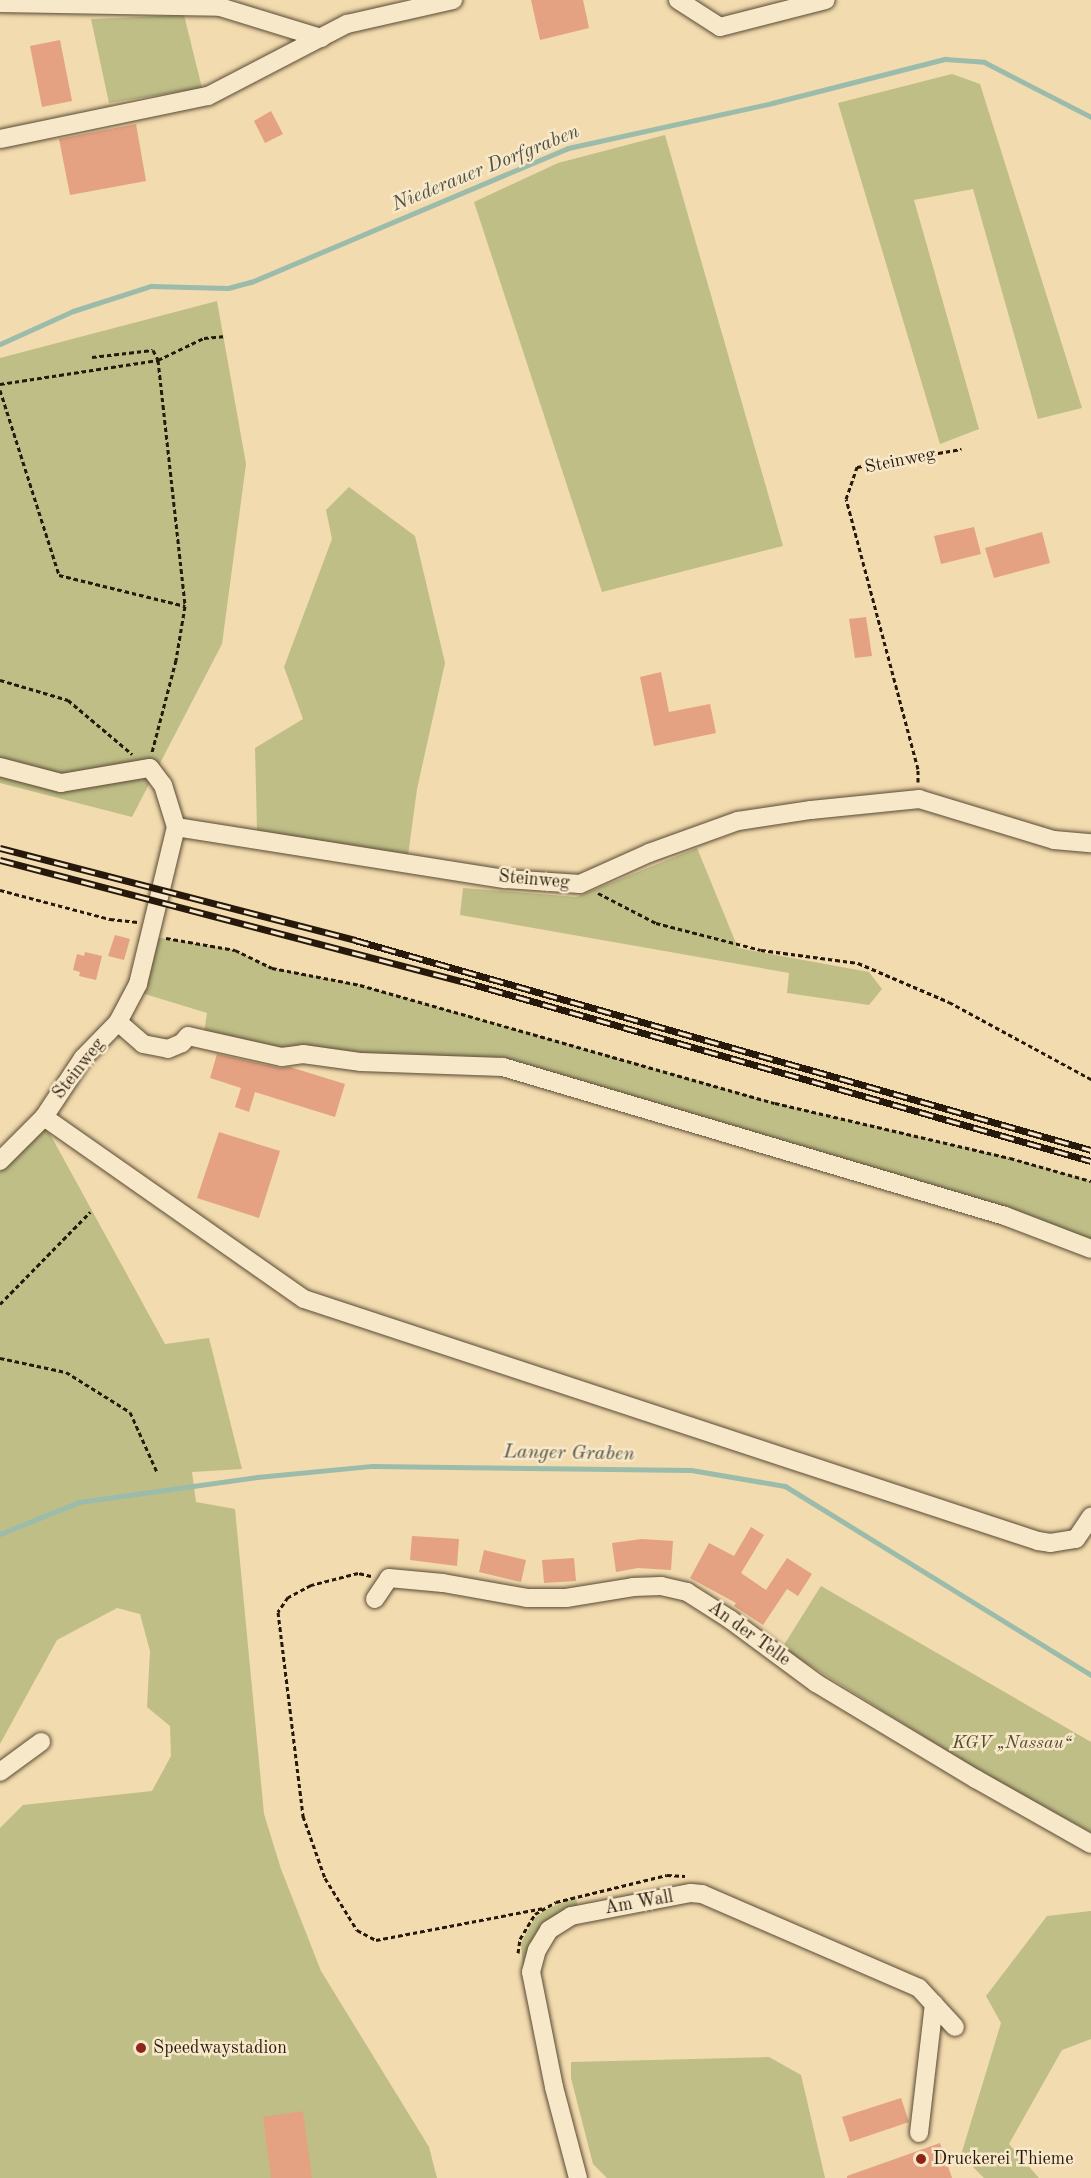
<!DOCTYPE html>
<meta charset="utf-8">
<style>
body{margin:0}
#map{position:relative;width:1091px;height:2178px;overflow:hidden;background:#f2dbae;font-family:"Old Standard TT",serif}
div>[style]{position:absolute}
.green>*{inset:0;background:#bfbe87}
.stream>*{height:5px;margin:-2.5px;padding:0 2.5px;transform-origin:2.5px;border-radius:2.5px;background:#9bbbab}
.building>*{inset:0;background:#e4a282}
.path>*{height:3px;margin-top:-1.5px;transform-origin:0;background:repeating-linear-gradient(90deg,#26190b 0 4.5px,transparent 0 7.5px)}
.roads{filter:drop-shadow(0 0 2px #594a34) drop-shadow(0 0 2px #594a34)}
.minor>*{height:18px;margin:-9px;padding:0 9px;transform-origin:9px;border-radius:9px;background:#f7e8ca}
.rail>*{height:7px;margin-top:-3.5px;transform-origin:0;background:repeating-linear-gradient(90deg,#f7e8ca 0 14px,#26190b 0 28px);box-sizing:border-box;border-block:2px solid #26190b}
.dots>*{width:16px;height:16px;translate:-50% -50%;box-sizing:border-box;border:3px solid #f7e8ca;border-radius:50%}
span{translate:-50% -50%;white-space:nowrap;text-align:center;line-height:1.15;-webkit-text-stroke:5px #f7e8ca;paint-order:stroke}
.street-label{font-size:18px;color:#26190b}
.park-label{font-size:18px;color:#544b30;font-style:italic}
.poi-label{font-size:18px;color:#26190b}
.left{translate:0 -50%;text-align:left}
.water-label{font-size:20px;color:#4f5243;font-style:italic}
</style>
<div id="map">
<div class="green">
<div style="clip-path:polygon(184px 15px,202px 88px,109px 103px,91px 19px)"></div>
<div style="clip-path:polygon(952px 74px,980px 84px,1082px 408px,1038px 419px,973px 189px,914px 200px,979px 429px,940px 444px,838px 103px)"></div>
<div style="clip-path:polygon(665px 135px,783px 546px,602px 592px,474px 202px,558px 163px)"></div>
<div style="clip-path:polygon(217px 301px,246px 464px,222px 644px,132px 817px,0 783px,0 358px)"></div>
<div style="clip-path:polygon(349px 487px,415px 536px,445px 663px,417px 789px,408px 856px,257px 830px,255px 748px,303px 719px,284px 667px,332px 539px,326px 510px)"></div>
<div style="clip-path:polygon(697px 848px,738px 948px,869px 972px,882px 989px,869px 1005px,787px 993px,789px 973px,460px 915px,463px 888px,576px 897px)"></div>
<div style="clip-path:polygon(149px 936px,235px 950px,272px 968px,360px 985px,775px 1103px,1010px 1158px,1091px 1181px,1091px 1243px,503px 1064px,397px 1060px,291px 1047px,269px 1047px,204px 1033px,207px 1013px,135px 991px)"></div>
<div style="clip-path:polygon(44px 1129px,50px 1134px,165px 1344px,209px 1338px,242px 1469px,192px 1472px,196px 1502px,235px 1509px,264px 1814px,281px 1869px,321px 1971px,429px 2147px,437px 2178px,0 2178px,0 1828px,23px 1805px,152px 1791px,171px 1756px,170px 1726px,147px 1707px,150px 1651px,140px 1614px,117px 1608px,57px 1640px,0 1744px,0 1172px)"></div>
<div style="clip-path:polygon(821px 1586px,1091px 1742px,1091px 1832px,994px 1780px,782px 1648px)"></div>
<div style="clip-path:polygon(576px 1897px,578px 1908px,523px 1967px,521px 1943px,535px 1918px,547px 1909px)"></div>
<div style="clip-path:polygon(1091px 1911px,1091px 2039px,1062px 2050px,1009px 2144px,1039px 2178px,984px 2178px,961px 2155px,1001px 2023px,986px 1996px,1047px 1916px)"></div>
<div style="clip-path:polygon(769px 2057px,801px 2075px,825px 2178px,607px 2178px,593px 2164px,571px 2078px,571px 2062px)"></div>
</div>
<div class="stream">
<div style="left:0;top:344px;width:80px;rotate:-24.3deg"></div>
<div style="left:73px;top:311px;width:82px;rotate:-17.8deg"></div>
<div style="left:151px;top:286px;width:77px;rotate:1.5deg"></div>
<div style="left:228px;top:288px;width:24px;rotate:-15deg"></div>
<div style="left:251px;top:282px;width:344px;rotate:-22.9deg"></div>
<div style="left:568px;top:148px;width:209px;rotate:-12.4deg"></div>
<div style="left:772px;top:103px;width:179px;rotate:-14.3deg"></div>
<div style="left:945px;top:59px;width:39px;rotate:4deg"></div>
<div style="left:984px;top:62px;width:120px;rotate:27.2deg"></div>
<div style="left:0;top:1534px;width:85px;rotate:-22.1deg"></div>
<div style="left:79px;top:1502px;width:180px;rotate:-8deg"></div>
<div style="left:257px;top:1477px;width:116px;rotate:-5.5deg"></div>
<div style="left:372px;top:1466px;width:319px;rotate:0.7deg"></div>
<div style="left:691px;top:1470px;width:95px;rotate:9.7deg"></div>
<div style="left:785px;top:1486px;width:360px;rotate:31.7deg"></div>
</div>
<div class="building">
<div style="clip-path:polygon(531px 0,583px 0,589px 28px,540px 40px)"></div>
<div style="clip-path:polygon(60px 40px,72px 101px,42px 107px,30px 46px)"></div>
<div style="clip-path:polygon(271px 111px,283px 134px,265px 143px,254px 121px)"></div>
<div style="clip-path:polygon(136px 124px,146px 181px,70px 195px,59px 139px)"></div>
<div style="clip-path:polygon(974px 527px,981px 554px,941px 564px,934px 536px)"></div>
<div style="clip-path:polygon(1042px 532px,1050px 563px,994px 578px,985px 548px)"></div>
<div style="clip-path:polygon(866px 617px,872px 656px,855px 658px,849px 619px)"></div>
<div style="clip-path:polygon(661px 672px,669px 712px,710px 704px,716px 733px,654px 746px,640px 677px)"></div>
<div style="clip-path:polygon(115px 935px,130px 939px,124px 960px,108px 956px)"></div>
<div style="clip-path:polygon(85px 952px,102px 956px,96px 980px,79px 976px,80px 972px,73px 970px,77px 954px,84px 956px)"></div>
<div style="clip-path:polygon(217px 1054px,280px 1068px,290px 1067px,345px 1084px,335px 1117px,255px 1092px,249px 1112px,235px 1107px,241px 1088px,210px 1078px)"></div>
<div style="clip-path:polygon(219px 1132px,280px 1151px,259px 1218px,197px 1198px)"></div>
<div style="clip-path:polygon(751px 1527px,764px 1535px,741px 1573px,766px 1590px,787px 1558px,812px 1574px,798px 1596px,787px 1589px,763px 1625px,734px 1606px,736px 1603px,690px 1578px,709px 1543px,734px 1556px)"></div>
<div style="clip-path:polygon(412px 1536px,459px 1539px,457px 1566px,410px 1560px)"></div>
<div style="clip-path:polygon(642px 1539px,673px 1541px,671px 1570px,638px 1568px,616px 1572px,612px 1543px)"></div>
<div style="clip-path:polygon(484px 1550px,526px 1560px,521px 1582px,479px 1572px)"></div>
<div style="clip-path:polygon(574px 1558px,576px 1581px,544px 1583px,542px 1560px)"></div>
<div style="clip-path:polygon(901px 2098px,909px 2122px,850px 2142px,842px 2117px)"></div>
<div style="clip-path:polygon(303px 2111px,312px 2178px,271px 2178px,263px 2117px)"></div>
<div style="clip-path:polygon(940px 2143px,952px 2178px,847px 2178px,847px 2176px)"></div>
</div>
<div class="path">
<div style="left:92px;top:357px;width:61px;rotate:-6.5deg"></div>
<div style="left:153px;top:350px;width:11px;rotate:63deg"></div>
<div style="left:158px;top:360px;width:247px;rotate:83.7deg"></div>
<div style="left:185px;top:606px;width:55px;rotate:99.5deg"></div>
<div style="left:176px;top:660px;width:95px;rotate:104.6deg"></div>
<div style="left:0;top:384px;width:160px;rotate:-8.6deg"></div>
<div style="left:158px;top:360px;width:51px;rotate:-25.6deg"></div>
<div style="left:204px;top:338px;width:22px;rotate:-5deg"></div>
<div style="left:0;top:390px;width:194px;rotate:72.3deg"></div>
<div style="left:59px;top:575px;width:130px;rotate:13.8deg"></div>
<div style="left:0;top:680px;width:71px;rotate:16.4deg"></div>
<div style="left:68px;top:700px;width:84px;rotate:40.2deg"></div>
<div style="left:918px;top:782px;width:13px;rotate:-90deg"></div>
<div style="left:918px;top:769px;width:279px;rotate:-104.9deg"></div>
<div style="left:846px;top:499px;width:34px;rotate:-71deg"></div>
<div style="left:857px;top:467px;width:106px;rotate:-9.8deg"></div>
<div style="left:0;top:890px;width:114px;rotate:14.8deg"></div>
<div style="left:110px;top:919px;width:28px;rotate:6deg"></div>
<div style="left:598px;top:893px;width:65px;rotate:27.3deg"></div>
<div style="left:656px;top:923px;width:108px;rotate:14.4deg"></div>
<div style="left:761px;top:950px;width:98px;rotate:7.6deg"></div>
<div style="left:858px;top:963px;width:99px;rotate:23.2deg"></div>
<div style="left:949px;top:1002px;width:162px;rotate:28.5deg"></div>
<div style="left:166px;top:938px;width:70px;rotate:9.9deg"></div>
<div style="left:235px;top:950px;width:41px;rotate:25.9deg"></div>
<div style="left:272px;top:968px;width:90px;rotate:10.9deg"></div>
<div style="left:360px;top:985px;width:431px;rotate:15.9deg"></div>
<div style="left:775px;top:1103px;width:241px;rotate:13.2deg"></div>
<div style="left:1010px;top:1158px;width:84px;rotate:15.9deg"></div>
<div style="left:0;top:1304px;width:129px;rotate:-45.6deg"></div>
<div style="left:0;top:1358px;width:67px;rotate:12deg"></div>
<div style="left:66px;top:1372px;width:75px;rotate:32deg"></div>
<div style="left:130px;top:1412px;width:66px;rotate:65.8deg"></div>
<div style="left:371px;top:1576px;width:13px;rotate:-167deg"></div>
<div style="left:358px;top:1573px;width:49px;rotate:165.7deg"></div>
<div style="left:311px;top:1585px;width:26px;rotate:152deg"></div>
<div style="left:288px;top:1597px;width:18px;rotate:124deg"></div>
<div style="left:278px;top:1612px;width:206px;rotate:83deg"></div>
<div style="left:303px;top:1816px;width:66px;rotate:70.5deg"></div>
<div style="left:325px;top:1878px;width:61px;rotate:58.4deg"></div>
<div style="left:357px;top:1930px;width:21px;rotate:28deg"></div>
<div style="left:376px;top:1940px;width:171px;rotate:-10.8deg"></div>
<div style="left:518px;top:1953px;width:14px;rotate:-82deg"></div>
<div style="left:520px;top:1939px;width:29px;rotate:-59deg"></div>
<div style="left:535px;top:1914px;width:24px;rotate:-30deg"></div>
<div style="left:556px;top:1902px;width:114px;rotate:-13.7deg"></div>
<div style="left:667px;top:1875px;width:18px;rotate:3deg"></div>
</div>
<div class="roads">
<div class="minor">
<div style="left:678px;top:0;width:50px;rotate:32.7deg"></div>
<div style="left:720px;top:27px;width:109px;rotate:-14.3deg"></div>
<div style="left:0;top:3px;width:220px;rotate:1deg"></div>
<div style="left:220px;top:7px;width:106px;rotate:17.1deg"></div>
<div style="left:0;top:139px;width:212px;rotate:-11.7deg"></div>
<div style="left:208px;top:96px;width:157px;rotate:-27.4deg"></div>
<div style="left:347px;top:24px;width:109px;rotate:-12.8deg"></div>
<div style="left:0;top:767px;width:63px;rotate:14.7deg"></div>
<div style="left:61px;top:783px;width:90px;rotate:-9.6deg"></div>
<div style="left:150px;top:768px;width:21px;rotate:53deg"></div>
<div style="left:163px;top:785px;width:44px;rotate:72.8deg"></div>
<div style="left:118px;top:1022px;width:33px;rotate:41deg"></div>
<div style="left:143px;top:1044px;width:25px;rotate:11deg"></div>
<div style="left:168px;top:1049px;width:15px;rotate:-23deg"></div>
<div style="left:182px;top:1043px;width:9px;rotate:-49deg"></div>
<div style="left:188px;top:1036px;width:96px;rotate:12.6deg"></div>
<div style="left:282px;top:1057px;width:21px;rotate:-8deg"></div>
<div style="left:303px;top:1054px;width:59px;rotate:7.9deg"></div>
<div style="left:361px;top:1062px;width:142px;rotate:2deg"></div>
<div style="left:503px;top:1067px;width:524px;rotate:16.53deg"></div>
<div style="left:1005px;top:1216px;width:92px;rotate:21deg"></div>
<div style="left:44px;top:1117px;width:317px;rotate:35deg"></div>
<div style="left:304px;top:1299px;width:773px;rotate:18.25deg"></div>
<div style="left:1038px;top:1541px;width:12px;rotate:9deg"></div>
<div style="left:1050px;top:1543px;width:26px;rotate:-9deg"></div>
<div style="left:1076px;top:1539px;width:27px;rotate:-56deg"></div>
<div style="left:0;top:1161px;width:62px;rotate:-45deg"></div>
<div style="left:44px;top:1117px;width:71px;rotate:-56.5deg"></div>
<div style="left:83px;top:1058px;width:50px;rotate:-45.8deg"></div>
<div style="left:118px;top:1022px;width:43px;rotate:-62.2deg"></div>
<div style="left:138px;top:984px;width:162px;rotate:-76.4deg"></div>
<div style="left:176px;top:827px;width:334px;rotate:9deg"></div>
<div style="left:506px;top:879px;width:74px;rotate:3.9deg"></div>
<div style="left:580px;top:884px;width:76px;rotate:-24.2deg"></div>
<div style="left:649px;top:853px;width:95px;rotate:-19.8deg"></div>
<div style="left:738px;top:821px;width:74px;rotate:-8.6deg"></div>
<div style="left:811px;top:810px;width:109px;rotate:-5.8deg"></div>
<div style="left:919px;top:799px;width:141px;rotate:16.9deg"></div>
<div style="left:1054px;top:840px;width:37px;rotate:5deg"></div>
<div style="left:375px;top:1599px;width:25px;rotate:-56deg"></div>
<div style="left:389px;top:1578px;width:54px;rotate:5.3deg"></div>
<div style="left:443px;top:1583px;width:85px;rotate:10.1deg"></div>
<div style="left:527px;top:1598px;width:39px"></div>
<div style="left:566px;top:1598px;width:68px;rotate:-9.3deg"></div>
<div style="left:633px;top:1587px;width:28px;rotate:-2deg"></div>
<div style="left:661px;top:1586px;width:27px;rotate:13deg"></div>
<div style="left:687px;top:1592px;width:52px;rotate:32.5deg"></div>
<div style="left:731px;top:1620px;width:106px;rotate:36.5deg"></div>
<div style="left:816px;top:1683px;width:187px;rotate:31deg"></div>
<div style="left:976px;top:1779px;width:132px;rotate:29.5deg"></div>
<div style="left:0;top:1772px;width:51px;rotate:-36.2deg"></div>
<div style="left:919px;top:2133px;width:130px;rotate:-83.4deg"></div>
<div style="left:578px;top:2178px;width:94px;rotate:-104.8deg"></div>
<div style="left:554px;top:2087px;width:117px;rotate:-101.3deg"></div>
<div style="left:531px;top:1972px;width:23px;rotate:-75deg"></div>
<div style="left:537px;top:1950px;width:23px;rotate:-59deg"></div>
<div style="left:549px;top:1930px;width:26px;rotate:-32deg"></div>
<div style="left:571px;top:1916px;width:122px;rotate:-10.9deg"></div>
<div style="left:691px;top:1893px;width:11px;rotate:5deg"></div>
<div style="left:702px;top:1894px;width:236px;rotate:23.4deg"></div>
<div style="left:919px;top:1988px;width:53px;rotate:47.3deg"></div>
</div>
</div>
<div class="rail">
<div style="left:0;top:848px;width:367px;rotate:14.5deg"></div>
<div style="left:355px;top:940px;width:765px;rotate:15.92deg"></div>
<div style="left:0;top:860px;width:478px;rotate:14.7deg"></div>
<div style="left:462px;top:981px;width:654px;rotate:15.97deg"></div>
</div>
<div class="dots">
<div style="left:141px;top:2048px;background:#8f2418"></div>
<div style="left:921px;top:2159px;background:#8f2418"></div>
</div>
<div class="street-label">
<span style="left:900px;top:461px;rotate:-11deg">Steinweg</span>
<span style="left:534px;top:880px;rotate:5deg">Steinweg</span>
<span style="left:79px;top:1069px;rotate:-52deg">Steinweg</span>
<span style="left:749px;top:1634px;rotate:36deg">An der Telle</span>
<span style="left:639px;top:1903px;rotate:-10deg">Am Wall</span>
</div>
<div class="park-label">
<span style="left:1012px;top:1743px">KGV „Nassau“</span>
</div>
<div class="poi-label">
<span class="left" style="left:153px;top:2048px">Speedwaystadion</span>
<span class="left" style="left:933px;top:2159px">Druckerei Thieme</span>
</div>
<div class="water-label">
<span style="left:486px;top:169px;rotate:-22deg">Niederauer Dorfgraben</span>
<span style="left:569px;top:1454px;rotate:1deg">Langer Graben</span>
</div>
</div>
